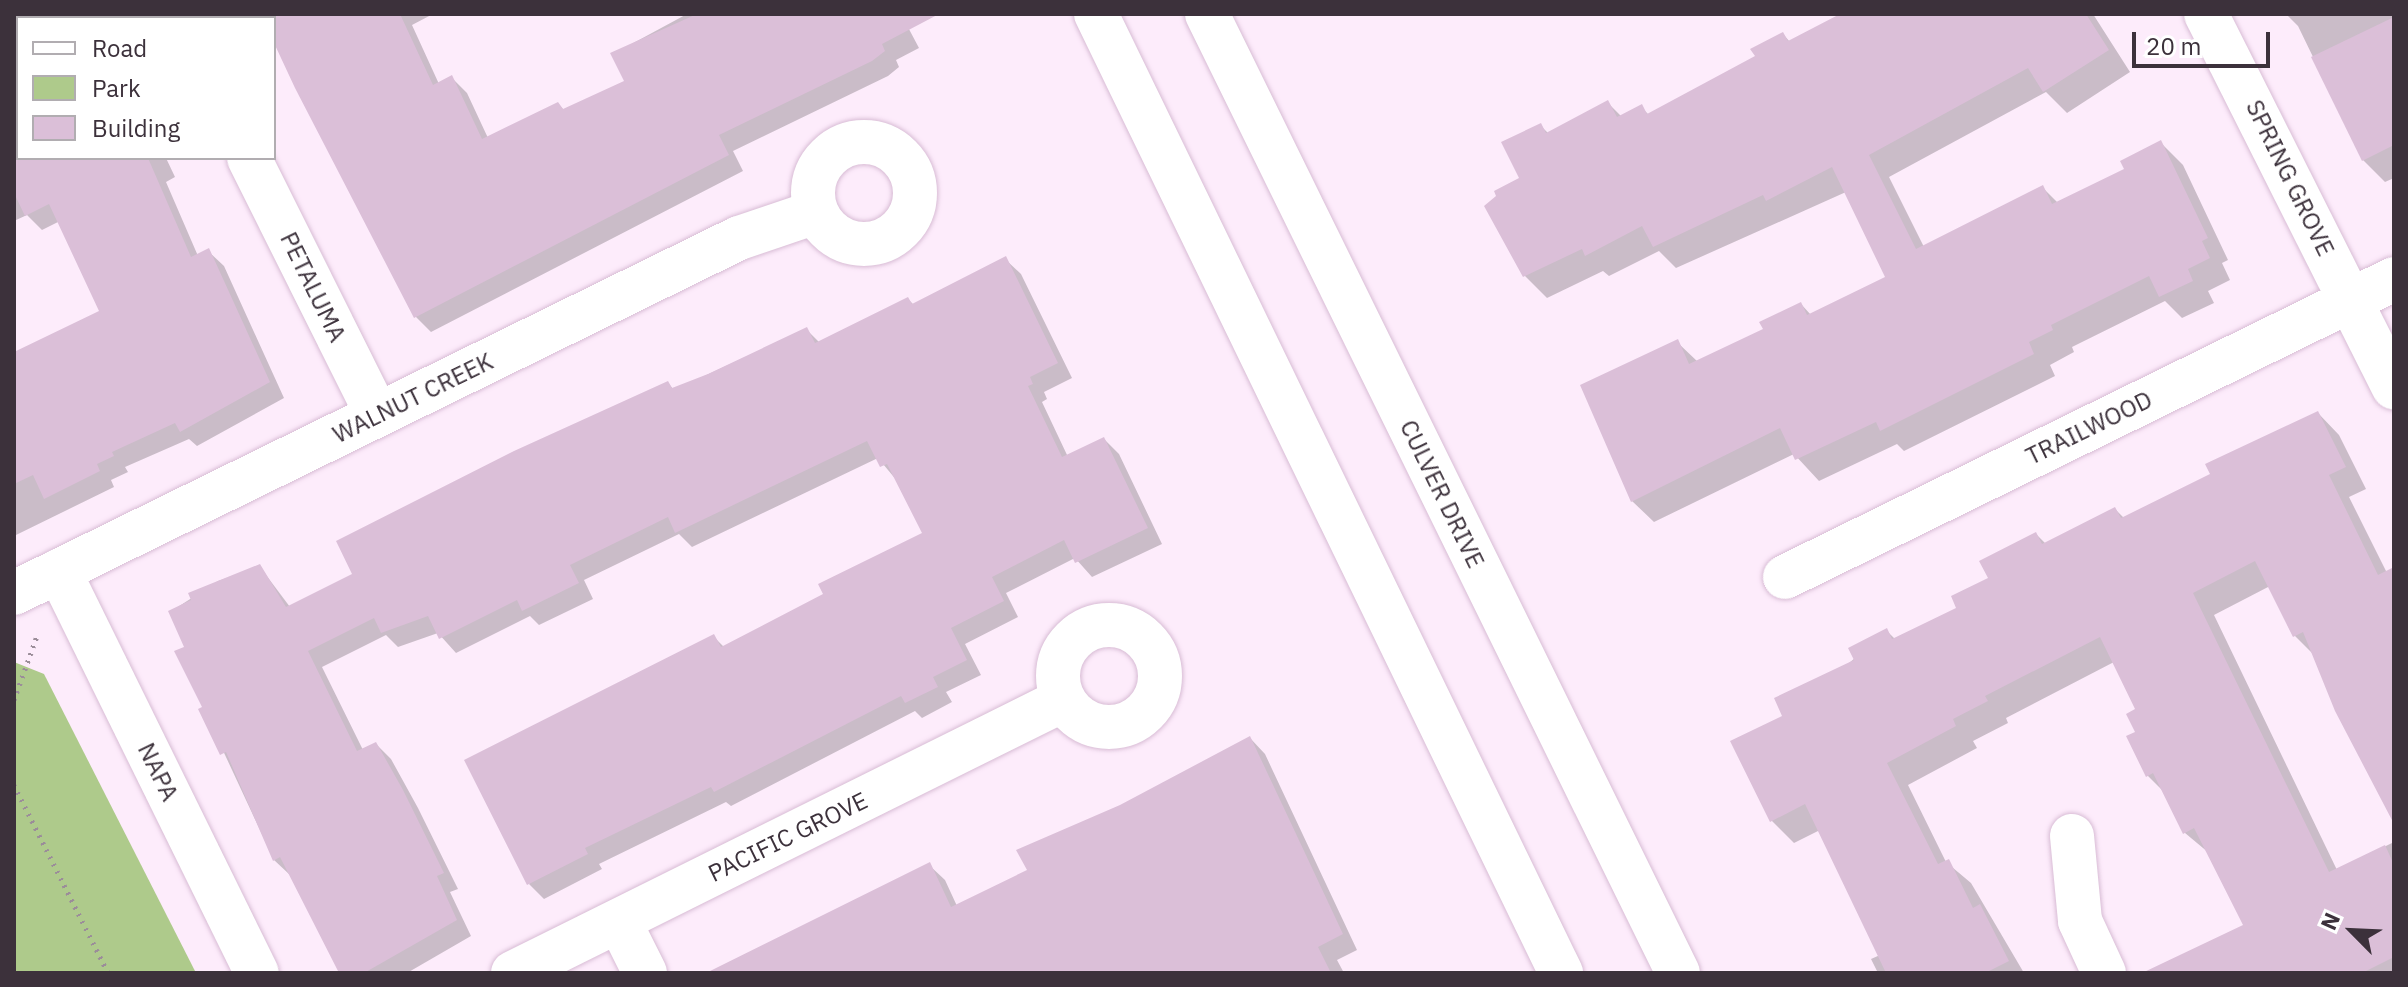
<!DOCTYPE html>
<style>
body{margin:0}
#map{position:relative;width:2408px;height:987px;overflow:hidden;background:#fdecfb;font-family:"IBM Plex Sans",sans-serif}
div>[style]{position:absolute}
.green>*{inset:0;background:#aeca8b}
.shadow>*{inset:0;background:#0003}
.building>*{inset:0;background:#dbbfd8}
.path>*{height:5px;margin-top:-2.5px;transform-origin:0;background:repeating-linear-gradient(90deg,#9b8d99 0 2px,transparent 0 8px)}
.roads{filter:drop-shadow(0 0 2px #d8bcd5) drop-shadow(0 0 2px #d8bcd5)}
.minor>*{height:44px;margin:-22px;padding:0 22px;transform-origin:22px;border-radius:22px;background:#fff}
.minor>.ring{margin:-22px;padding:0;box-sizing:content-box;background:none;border:44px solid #fff;border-radius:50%}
.major>*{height:44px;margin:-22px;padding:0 22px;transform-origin:22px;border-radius:22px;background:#fff}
span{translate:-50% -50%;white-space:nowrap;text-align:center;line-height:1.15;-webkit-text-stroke:7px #fff;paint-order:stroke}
.street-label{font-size:24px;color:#3c313b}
.frame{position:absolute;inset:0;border:16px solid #3c313b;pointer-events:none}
.legend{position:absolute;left:16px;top:16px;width:260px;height:144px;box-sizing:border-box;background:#fff;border:2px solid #b1adb1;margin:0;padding:10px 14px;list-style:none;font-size:24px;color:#3c313b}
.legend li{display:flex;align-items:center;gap:16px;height:40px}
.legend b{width:40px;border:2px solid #b1adb1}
.north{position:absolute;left:2312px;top:891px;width:80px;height:80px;-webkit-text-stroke:6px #fff;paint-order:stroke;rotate:294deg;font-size:22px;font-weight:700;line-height:32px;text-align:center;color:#3c313b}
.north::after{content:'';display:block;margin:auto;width:28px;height:36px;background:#3c313b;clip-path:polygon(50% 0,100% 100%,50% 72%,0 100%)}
.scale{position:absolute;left:2132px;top:32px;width:138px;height:36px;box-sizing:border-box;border:4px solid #3c313b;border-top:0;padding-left:10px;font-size:24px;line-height:28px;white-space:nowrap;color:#3c313b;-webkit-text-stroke:6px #fff;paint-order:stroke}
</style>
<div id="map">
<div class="green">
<div style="clip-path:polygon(14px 662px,44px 674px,196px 973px,14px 973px)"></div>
</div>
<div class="shadow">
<div style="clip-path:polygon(264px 14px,433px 14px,412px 25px,439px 84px,452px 78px,467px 93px,488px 138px,558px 104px,564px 110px,627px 82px,613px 54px,687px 14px,901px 14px,919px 48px,896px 60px,899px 67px,888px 76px,733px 151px,743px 171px,431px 332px,416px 317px,274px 34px,274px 18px)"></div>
<div style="clip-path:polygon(1845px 14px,2093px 14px,2130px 72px,2067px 113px,2046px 92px,1889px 177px,1924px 247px,2042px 187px,2058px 203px,2126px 170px,2161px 143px,2183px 165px,2228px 260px,2222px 263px,2230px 280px,2208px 291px,2214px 303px,2182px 318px,2165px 301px,2072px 347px,2074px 352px,2050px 365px,2055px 376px,1904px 451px,1897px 444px,1819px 481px,1794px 454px,1654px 522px,1632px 501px,1677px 342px,1698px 362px,1766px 330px,1801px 304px,1811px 315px,1887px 278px,1846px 192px,1676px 268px,1659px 251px,1609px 276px,1603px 271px,1547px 298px,1525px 276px,1487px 206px,1521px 179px,1540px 125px,1549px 134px,1608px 103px,1622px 117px,1641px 107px,1649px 115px,1757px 57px,1783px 34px,1790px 42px)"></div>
<div style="clip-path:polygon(2286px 14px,2394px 14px,2394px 178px,2385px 182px,2363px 160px,2298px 26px)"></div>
<div style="clip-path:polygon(18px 59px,18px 158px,166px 158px,175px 177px,166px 182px,198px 256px,208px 251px,224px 266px,284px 398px,197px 446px,189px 439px,125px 467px,128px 472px,111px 480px,114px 487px,14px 536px,14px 354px,101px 312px,60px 221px,42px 230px,27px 215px,14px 221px)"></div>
<div style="clip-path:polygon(1005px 259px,1021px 274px,1072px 378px,1044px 392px,1047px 399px,1042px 402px,1068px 457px,1104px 439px,1119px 454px,1162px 544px,1092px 577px,1075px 558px,1006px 593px,1018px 617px,965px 644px,981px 675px,946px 692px,952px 702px,922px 718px,915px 711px,731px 806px,726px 802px,599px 864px,602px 869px,544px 899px,529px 884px,714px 637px,724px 647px,825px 595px,924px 533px,898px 482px,878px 458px,692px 547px,679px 534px,584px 580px,593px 599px,539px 625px,530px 616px,456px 653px,438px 633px,398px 647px,386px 635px,322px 667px,363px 750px,376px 744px,391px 759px,418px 808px,458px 889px,450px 892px,471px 936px,407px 973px,341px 973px,290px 875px,274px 860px,177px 652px,186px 648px,170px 612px,218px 581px,260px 567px,290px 607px,355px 575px,668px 383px,674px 390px,806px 329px,820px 343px,908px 299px,914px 305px)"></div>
<div style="clip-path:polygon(2318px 413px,2339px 435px,2366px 489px,2349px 497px,2387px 573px,2394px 572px,2394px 818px,2318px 659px,2295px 636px,2270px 586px,2214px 615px,2337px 870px,2394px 842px,2394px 973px,2196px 973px,2246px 926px,2209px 853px,2185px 833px,2165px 793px,2148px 776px,2138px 710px,2114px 662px,2006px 718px,2008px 723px,1973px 741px,1977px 748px,1908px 785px,1946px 862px,1971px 883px,2024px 973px,1878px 973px,1871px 959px,1880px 955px,1820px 830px,1794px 843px,1772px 821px,1733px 742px,1785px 717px,1887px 631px,1896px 640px,1959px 608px,2036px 534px,2046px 544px,2115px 509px,2125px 519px,2213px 475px)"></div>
<div style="clip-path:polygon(1250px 738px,1265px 754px,1357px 950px,1337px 960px,1344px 973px,746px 973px,929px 865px,945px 880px,957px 906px,1029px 871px,1121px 807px)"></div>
</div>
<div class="building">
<div style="clip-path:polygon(261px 14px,400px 14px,433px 85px,452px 75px,482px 139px,558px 102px,563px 109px,624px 81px,610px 53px,697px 14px,939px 14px,882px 44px,885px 51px,872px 61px,719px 135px,729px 155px,414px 318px,295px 88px,274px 43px,274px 18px)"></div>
<div style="clip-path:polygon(1840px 14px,2086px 14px,2109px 50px,2043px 92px,2028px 68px,1869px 155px,1916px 249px,2043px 185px,2052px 204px,2124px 169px,2120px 161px,2161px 140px,2208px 238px,2202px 241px,2210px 258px,2188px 269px,2193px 281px,2159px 297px,2149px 276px,2051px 325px,2053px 330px,2029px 342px,2034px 354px,1880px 431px,1876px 422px,1795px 460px,1780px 428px,1631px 502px,1580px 385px,1678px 339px,1689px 364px,1763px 329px,1759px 322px,1801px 302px,1807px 315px,1885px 277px,1832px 167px,1766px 201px,1763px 195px,1653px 247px,1642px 226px,1585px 256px,1582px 249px,1523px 277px,1484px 206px,1496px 196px,1494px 191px,1519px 178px,1501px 142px,1541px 123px,1546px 133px,1608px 100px,1617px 117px,1642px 104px,1647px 114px,1755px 56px,1750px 49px,1783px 32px,1788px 41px)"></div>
<div style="clip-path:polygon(2394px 17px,2394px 145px,2362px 161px,2311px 57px)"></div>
<div style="clip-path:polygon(14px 158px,148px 158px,191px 257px,209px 248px,270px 382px,180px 432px,175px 423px,112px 452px,114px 456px,97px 464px,100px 471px,44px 499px,33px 475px,14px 484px,14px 352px,99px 311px,49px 204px,25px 216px,14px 193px)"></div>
<div style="clip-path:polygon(1006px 256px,1058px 363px,1030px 377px,1033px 384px,1028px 386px,1062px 457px,1104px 437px,1148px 528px,1075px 563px,1064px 540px,992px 577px,1004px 601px,951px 628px,967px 660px,933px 677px,938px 687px,905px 703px,901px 696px,714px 792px,711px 787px,585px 848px,588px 854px,527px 885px,464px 760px,714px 634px,721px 647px,823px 594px,818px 584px,922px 533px,887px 464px,880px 467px,867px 441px,675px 533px,668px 517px,570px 565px,579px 583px,522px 611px,517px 600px,439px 639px,428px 616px,381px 633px,374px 618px,308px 651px,357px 751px,376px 742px,403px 790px,444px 873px,437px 876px,457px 920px,364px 973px,339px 973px,280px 857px,273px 861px,226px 752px,220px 755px,198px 709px,202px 707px,174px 651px,184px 647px,168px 611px,191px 600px,188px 593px,260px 564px,286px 607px,352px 574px,336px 541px,514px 451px,668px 381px,672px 388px,708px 374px,807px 327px,815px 343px,908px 297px,912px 304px)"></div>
<div style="clip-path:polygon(2318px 411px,2346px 467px,2329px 475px,2378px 575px,2394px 567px,2394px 824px,2335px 711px,2303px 632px,2293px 637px,2255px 561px,2193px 593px,2329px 872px,2385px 845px,2394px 865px,2394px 957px,2362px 973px,2142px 973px,2243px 925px,2194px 828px,2183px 834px,2153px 773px,2146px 777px,2126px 736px,2135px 732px,2126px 714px,2135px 709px,2100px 637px,1985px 696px,1988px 701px,1953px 719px,1956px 726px,1887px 763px,1938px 864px,1949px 859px,1973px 908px,1980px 904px,2009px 961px,1985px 973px,1886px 973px,1805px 804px,1770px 822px,1730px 741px,1782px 716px,1774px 698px,1854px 660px,1848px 648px,1887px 628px,1892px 639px,1956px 608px,1951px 596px,1988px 578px,1979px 561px,2036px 532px,2042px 544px,2115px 507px,2121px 518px,2210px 474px,2205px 464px)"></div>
<div style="clip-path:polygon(1250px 736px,1343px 934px,1318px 947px,1331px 973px,706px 973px,930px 862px,951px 907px,1027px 870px,1016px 850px,1120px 805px)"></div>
</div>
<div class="path">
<div style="left:14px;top:700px;width:71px;rotate:-70.3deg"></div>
<div style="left:14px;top:785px;width:210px;rotate:63.4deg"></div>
</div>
<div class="roads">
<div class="minor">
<div style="left:178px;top:14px;width:4px;rotate:63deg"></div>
<div style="left:2206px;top:14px;width:418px;rotate:63.3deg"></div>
<div class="ring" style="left:813px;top:142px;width:58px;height:58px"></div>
<div style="left:249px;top:158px;width:287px;rotate:63.5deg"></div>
<div style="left:59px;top:571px;width:448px;rotate:63.8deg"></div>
<div style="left:1785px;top:577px;width:678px;rotate:-26.07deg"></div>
<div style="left:14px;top:593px;width:807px;rotate:-26.09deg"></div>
<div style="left:739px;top:238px;width:81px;rotate:-18.7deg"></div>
<div class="ring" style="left:1058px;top:625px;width:58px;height:58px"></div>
<div style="left:2072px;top:836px;width:85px;rotate:84.6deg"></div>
<div style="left:2080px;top:921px;width:57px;rotate:65.2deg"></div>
<div style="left:619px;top:921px;width:58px;rotate:63.4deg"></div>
<div style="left:513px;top:973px;width:614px;rotate:-26.4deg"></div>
</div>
<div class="major">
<div style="left:1096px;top:14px;width:1066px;rotate:64.13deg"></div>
<div style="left:1207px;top:14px;width:1068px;rotate:63.84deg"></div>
</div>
</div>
<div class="street-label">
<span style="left:2290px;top:178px;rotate:64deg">SPRING GROVE</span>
<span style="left:313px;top:287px;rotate:64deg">PETALUMA</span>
<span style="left:413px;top:398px;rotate:-26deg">WALNUT CREEK</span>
<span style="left:2089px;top:428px;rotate:-26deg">TRAILWOOD</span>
<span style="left:1442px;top:494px;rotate:64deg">CULVER DRIVE</span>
<span style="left:158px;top:772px;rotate:64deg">NAPA</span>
<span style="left:788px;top:837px;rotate:-26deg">PACIFIC GROVE</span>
</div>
<div class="frame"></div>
<ul class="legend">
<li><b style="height:10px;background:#fff"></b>Road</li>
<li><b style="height:22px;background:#aeca8b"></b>Park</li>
<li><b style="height:22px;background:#dbbfd8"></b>Building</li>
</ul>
<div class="north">N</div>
<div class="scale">20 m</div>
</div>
